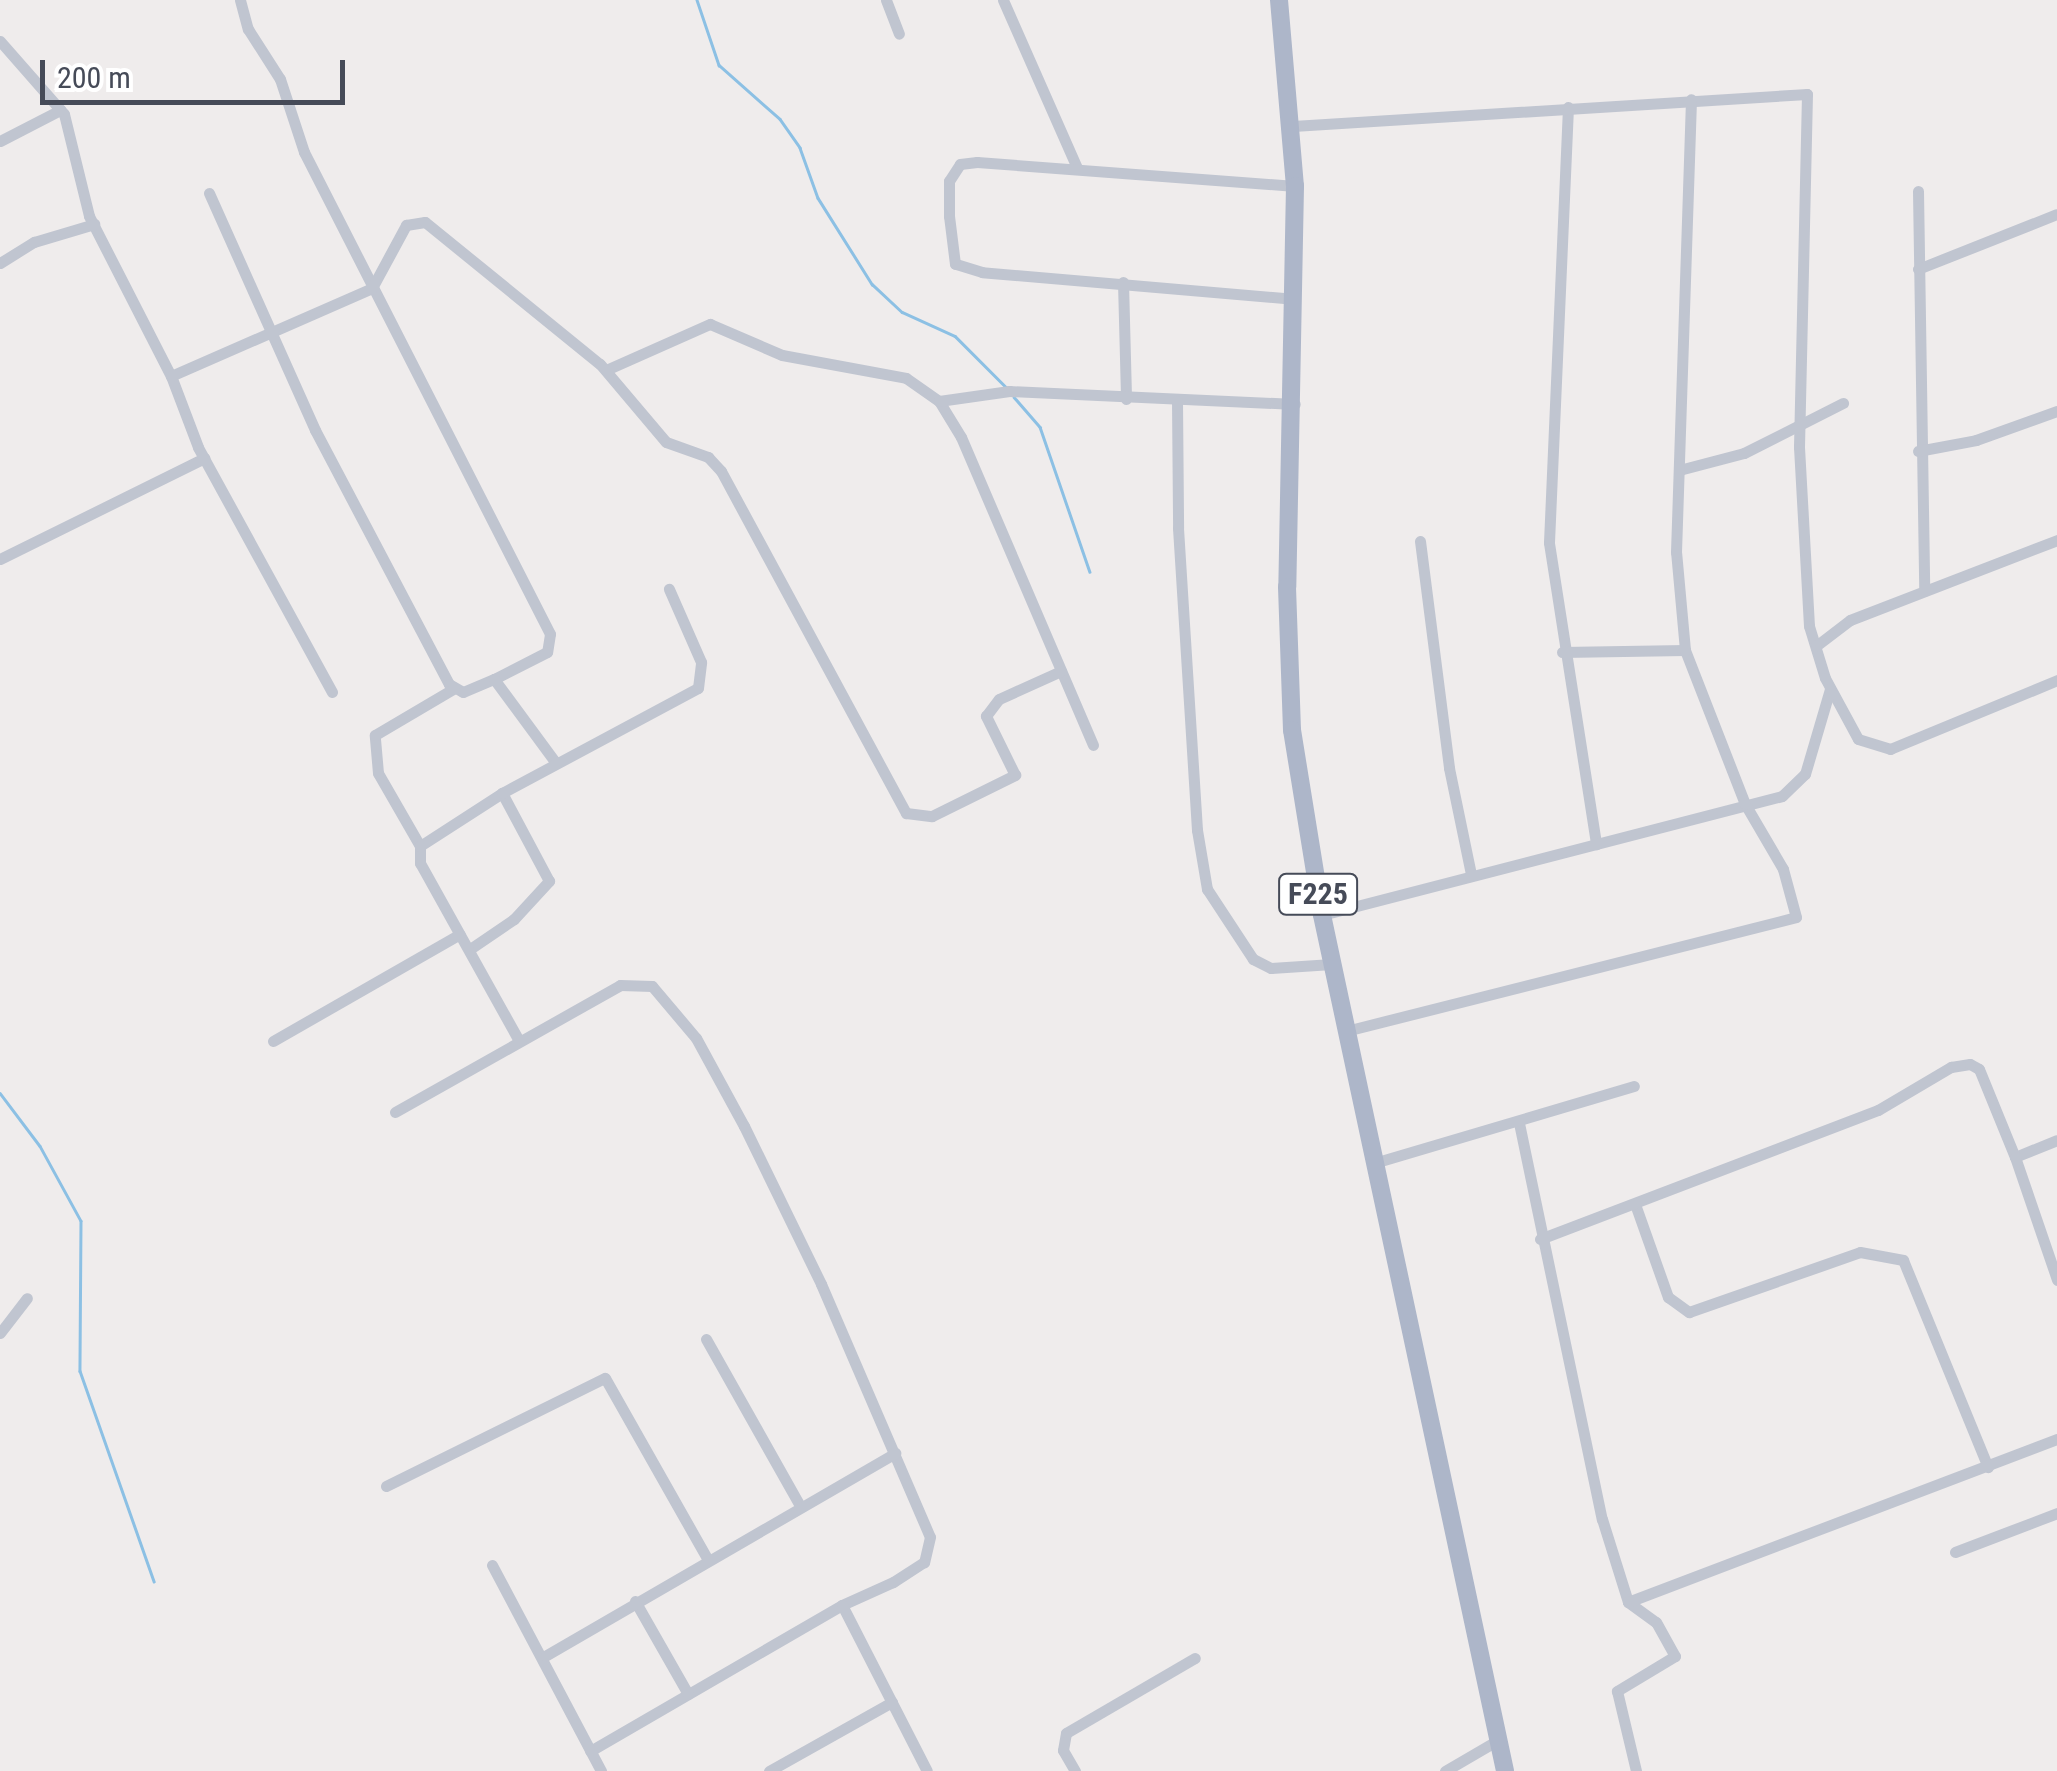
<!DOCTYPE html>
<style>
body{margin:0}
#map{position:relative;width:2057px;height:1771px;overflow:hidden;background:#efecec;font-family:"Roboto Condensed",sans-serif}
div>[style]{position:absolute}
.stream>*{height:2.5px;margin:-1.25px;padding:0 1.25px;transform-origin:1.25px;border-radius:1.25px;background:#8cc0e4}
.street>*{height:11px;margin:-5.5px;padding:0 5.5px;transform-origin:5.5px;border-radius:5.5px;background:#c0c5d0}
.primary>*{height:18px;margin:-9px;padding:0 9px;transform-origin:9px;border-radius:9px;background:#adb6c9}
span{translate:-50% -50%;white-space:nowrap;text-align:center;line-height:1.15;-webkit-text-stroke:8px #fff;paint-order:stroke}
.shield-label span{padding:2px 8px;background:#fff;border:2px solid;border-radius:8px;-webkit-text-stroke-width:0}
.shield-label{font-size:30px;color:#464b58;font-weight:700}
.scale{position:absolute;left:40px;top:60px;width:305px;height:45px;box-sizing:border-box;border:5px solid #464b58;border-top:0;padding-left:12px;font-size:30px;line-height:35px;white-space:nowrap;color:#464b58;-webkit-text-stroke:8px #fff;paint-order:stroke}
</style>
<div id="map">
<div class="stream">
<div style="left:697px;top:0;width:69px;rotate:71.3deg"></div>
<div style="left:719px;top:65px;width:81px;rotate:41.5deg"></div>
<div style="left:780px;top:119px;width:35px;rotate:55deg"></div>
<div style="left:800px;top:148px;width:53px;rotate:70.2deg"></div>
<div style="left:818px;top:198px;width:102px;rotate:57.9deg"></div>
<div style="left:872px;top:284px;width:41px;rotate:43deg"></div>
<div style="left:902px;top:312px;width:58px;rotate:24.4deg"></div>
<div style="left:955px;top:336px;width:72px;rotate:45deg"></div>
<div style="left:1014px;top:397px;width:40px;rotate:49deg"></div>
<div style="left:1040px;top:427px;width:153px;rotate:71deg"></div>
<div style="left:0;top:1093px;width:66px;rotate:53deg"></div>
<div style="left:40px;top:1146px;width:85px;rotate:61.3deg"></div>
<div style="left:81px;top:1221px;width:150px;rotate:90.4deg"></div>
<div style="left:80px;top:1371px;width:223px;rotate:70.6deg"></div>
</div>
<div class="street">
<div style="left:240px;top:0;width:30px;rotate:75deg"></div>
<div style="left:248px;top:29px;width:59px;rotate:57.4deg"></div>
<div style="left:280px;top:79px;width:77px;rotate:71.8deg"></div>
<div style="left:304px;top:152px;width:541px;rotate:62.96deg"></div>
<div style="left:550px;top:634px;width:18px;rotate:99deg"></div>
<div style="left:547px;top:652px;width:59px;rotate:153deg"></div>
<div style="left:886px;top:0;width:36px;rotate:69deg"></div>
<div style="left:1003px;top:0;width:184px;rotate:66.2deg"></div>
<div style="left:0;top:41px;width:97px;rotate:48.8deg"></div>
<div style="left:64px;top:114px;width:105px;rotate:76.2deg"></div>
<div style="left:89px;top:216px;width:180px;rotate:62.9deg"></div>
<div style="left:1568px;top:107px;width:436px;rotate:92.5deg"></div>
<div style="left:1549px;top:543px;width:305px;rotate:81.1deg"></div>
<div style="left:1293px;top:126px;width:515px;rotate:-3.56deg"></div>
<div style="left:1807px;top:94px;width:353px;rotate:91.3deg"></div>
<div style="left:1799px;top:447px;width:179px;rotate:86.8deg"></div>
<div style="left:1809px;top:626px;width:54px;rotate:72.9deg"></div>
<div style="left:1825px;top:678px;width:69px;rotate:61.6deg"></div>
<div style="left:1858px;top:739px;width:34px;rotate:17deg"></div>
<div style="left:1890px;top:749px;width:181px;rotate:-22.4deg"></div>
<div style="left:0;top:141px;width:68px;rotate:-27.3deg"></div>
<div style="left:1918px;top:191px;width:400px;rotate:89.1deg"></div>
<div style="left:209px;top:193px;width:260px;rotate:65.9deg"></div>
<div style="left:315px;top:430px;width:287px;rotate:62.2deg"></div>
<div style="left:449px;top:684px;width:16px;rotate:30deg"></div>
<div style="left:463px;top:692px;width:34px;rotate:-23deg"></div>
<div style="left:494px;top:679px;width:104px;rotate:53.6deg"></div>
<div style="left:0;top:263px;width:40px;rotate:-32deg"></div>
<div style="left:34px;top:242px;width:63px;rotate:-16.7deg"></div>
<div style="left:1918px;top:269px;width:149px;rotate:-21.6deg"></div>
<div style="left:1123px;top:282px;width:117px;rotate:88.5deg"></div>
<div style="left:1295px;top:299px;width:314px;rotate:-175.1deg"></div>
<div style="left:982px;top:272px;width:28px;rotate:-163deg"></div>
<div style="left:955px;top:264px;width:48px;rotate:-97.1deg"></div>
<div style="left:949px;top:216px;width:35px;rotate:-90deg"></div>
<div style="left:949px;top:181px;width:20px;rotate:-57deg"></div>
<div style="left:960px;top:164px;width:17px;rotate:-7deg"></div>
<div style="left:977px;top:162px;width:319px;rotate:4.3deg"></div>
<div style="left:606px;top:370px;width:114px;rotate:-23.9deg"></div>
<div style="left:710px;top:324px;width:78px;rotate:23.3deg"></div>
<div style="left:782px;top:355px;width:126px;rotate:10.5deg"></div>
<div style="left:906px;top:378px;width:40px;rotate:34.9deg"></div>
<div style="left:939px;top:401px;width:42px;rotate:58.6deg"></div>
<div style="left:961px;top:437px;width:335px;rotate:66.8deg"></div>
<div style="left:939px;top:401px;width:71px;rotate:-8.1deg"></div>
<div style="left:1009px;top:391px;width:286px;rotate:2.6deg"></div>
<div style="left:1177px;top:401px;width:127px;rotate:89.5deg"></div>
<div style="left:1178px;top:528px;width:303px;rotate:86.4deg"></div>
<div style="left:1197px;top:830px;width:60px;rotate:80.4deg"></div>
<div style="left:1207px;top:889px;width:84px;rotate:56.7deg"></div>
<div style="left:1253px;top:959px;width:20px;rotate:27deg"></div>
<div style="left:1271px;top:968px;width:61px;rotate:-3.8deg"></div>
<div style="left:1918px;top:451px;width:59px;rotate:-10.7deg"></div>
<div style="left:1976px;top:440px;width:86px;rotate:-19.7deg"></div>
<div style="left:1683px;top:469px;width:63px;rotate:-14.7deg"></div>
<div style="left:1744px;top:453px;width:111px;rotate:-26.8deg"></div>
<div style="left:1420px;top:541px;width:229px;rotate:82.7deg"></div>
<div style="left:1449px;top:768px;width:108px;rotate:78.3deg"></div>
<div style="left:0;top:559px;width:228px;rotate:-26.3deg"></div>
<div style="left:1816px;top:646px;width:43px;rotate:-37.4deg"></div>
<div style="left:1850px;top:620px;width:222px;rotate:-21.1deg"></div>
<div style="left:1562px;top:652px;width:123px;rotate:-0.9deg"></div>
<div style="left:332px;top:692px;width:279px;rotate:-118.7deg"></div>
<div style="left:198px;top:447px;width:76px;rotate:-110.8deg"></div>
<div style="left:171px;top:376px;width:219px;rotate:-23.6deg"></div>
<div style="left:372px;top:288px;width:72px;rotate:-61.6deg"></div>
<div style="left:406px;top:225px;width:19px;rotate:-9deg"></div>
<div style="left:425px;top:222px;width:225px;rotate:39.1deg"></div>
<div style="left:600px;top:364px;width:102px;rotate:49.8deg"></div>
<div style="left:666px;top:442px;width:45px;rotate:19.7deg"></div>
<div style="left:708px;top:457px;width:19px;rotate:47deg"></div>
<div style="left:721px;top:471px;width:389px;rotate:61.6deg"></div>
<div style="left:906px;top:813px;width:26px;rotate:7deg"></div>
<div style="left:932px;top:816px;width:93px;rotate:-26.3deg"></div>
<div style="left:1015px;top:775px;width:66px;rotate:-116.2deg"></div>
<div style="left:986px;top:716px;width:21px;rotate:-53deg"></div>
<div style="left:999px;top:699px;width:68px;rotate:-24.3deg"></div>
<div style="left:420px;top:846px;width:84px;rotate:-119.9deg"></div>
<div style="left:378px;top:773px;width:38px;rotate:-95deg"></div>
<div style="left:375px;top:735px;width:91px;rotate:-30.5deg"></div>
<div style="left:1322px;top:915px;width:475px;rotate:-14.5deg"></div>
<div style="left:1782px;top:796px;width:32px;rotate:-44deg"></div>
<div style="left:1805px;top:774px;width:89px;rotate:-73.6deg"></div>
<div style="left:470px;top:949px;width:53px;rotate:-34.3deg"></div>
<div style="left:514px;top:919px;width:52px;rotate:-47.4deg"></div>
<div style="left:549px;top:881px;width:100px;rotate:-118.1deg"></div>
<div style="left:1346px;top:1031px;width:464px;rotate:-14.2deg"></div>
<div style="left:1796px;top:917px;width:50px;rotate:-105.2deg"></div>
<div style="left:1783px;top:869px;width:75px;rotate:-120.3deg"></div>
<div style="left:1745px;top:804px;width:165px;rotate:-111.3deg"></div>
<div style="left:1685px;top:650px;width:98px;rotate:-95.2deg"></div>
<div style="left:1676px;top:552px;width:453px;rotate:-88.1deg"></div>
<div style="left:518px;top:1039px;width:201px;rotate:-119.1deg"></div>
<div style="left:420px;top:863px;width:17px;rotate:-90deg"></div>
<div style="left:420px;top:846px;width:98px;rotate:-32.9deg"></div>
<div style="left:502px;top:793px;width:222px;rotate:-28.2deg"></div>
<div style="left:698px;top:688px;width:26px;rotate:-83deg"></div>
<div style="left:701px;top:662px;width:80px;rotate:-113.7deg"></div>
<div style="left:273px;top:1041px;width:215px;rotate:-29.8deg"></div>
<div style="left:395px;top:1112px;width:258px;rotate:-29.4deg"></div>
<div style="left:620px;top:985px;width:32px;rotate:2deg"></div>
<div style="left:652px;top:986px;width:68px;rotate:49.8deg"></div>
<div style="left:696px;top:1038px;width:100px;rotate:61.4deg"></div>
<div style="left:744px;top:1126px;width:176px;rotate:64deg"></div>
<div style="left:821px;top:1284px;width:275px;rotate:66.7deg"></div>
<div style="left:930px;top:1537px;width:26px;rotate:103deg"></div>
<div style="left:924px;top:1562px;width:37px;rotate:147deg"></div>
<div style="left:893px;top:1582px;width:56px;rotate:155.7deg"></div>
<div style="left:842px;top:1605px;width:291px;rotate:149.9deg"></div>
<div style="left:1519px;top:1123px;width:405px;rotate:78.2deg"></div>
<div style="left:1602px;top:1519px;width:87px;rotate:72.6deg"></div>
<div style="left:1628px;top:1602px;width:34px;rotate:36deg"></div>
<div style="left:1656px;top:1622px;width:39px;rotate:61deg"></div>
<div style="left:1675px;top:1656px;width:68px;rotate:148.9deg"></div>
<div style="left:1617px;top:1691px;width:82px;rotate:76.6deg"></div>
<div style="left:2015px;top:1157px;width:45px;rotate:-22deg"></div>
<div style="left:1374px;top:1163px;width:271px;rotate:-16.5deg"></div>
<div style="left:1635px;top:1204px;width:99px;rotate:70.5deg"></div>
<div style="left:1668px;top:1297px;width:26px;rotate:36deg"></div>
<div style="left:1689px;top:1312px;width:181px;rotate:-19.3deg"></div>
<div style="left:1860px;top:1252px;width:44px;rotate:10.5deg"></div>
<div style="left:1903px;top:1260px;width:224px;rotate:67.7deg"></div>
<div style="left:1540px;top:1239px;width:362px;rotate:-20.9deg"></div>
<div style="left:1878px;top:1110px;width:85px;rotate:-30.5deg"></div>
<div style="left:1951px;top:1067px;width:19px;rotate:-9deg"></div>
<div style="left:1970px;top:1064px;width:10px;rotate:29deg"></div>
<div style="left:1979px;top:1069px;width:95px;rotate:67.8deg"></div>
<div style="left:2015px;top:1157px;width:130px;rotate:71.1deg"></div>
<div style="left:0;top:1333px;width:44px;rotate:-52.4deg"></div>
<div style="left:706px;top:1339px;width:189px;rotate:60.6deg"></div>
<div style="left:386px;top:1486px;width:244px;rotate:-26.3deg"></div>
<div style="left:605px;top:1378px;width:207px;rotate:60.5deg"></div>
<div style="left:1955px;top:1552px;width:109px;rotate:-20.9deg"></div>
<div style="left:492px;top:1565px;width:233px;rotate:62.1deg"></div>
<div style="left:635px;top:1601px;width:107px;rotate:60.3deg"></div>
<div style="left:1628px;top:1602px;width:459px;rotate:-20.8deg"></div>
<div style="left:842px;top:1605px;width:186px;rotate:62.9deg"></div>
<div style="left:545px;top:1656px;width:405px;rotate:-30.1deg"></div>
<div style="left:769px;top:1771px;width:141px;rotate:-29.3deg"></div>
<div style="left:1075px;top:1771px;width:24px;rotate:-120deg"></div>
<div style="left:1063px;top:1750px;width:17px;rotate:-80deg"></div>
<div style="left:1066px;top:1733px;width:149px;rotate:-30.2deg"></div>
<div style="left:1445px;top:1771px;width:61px;rotate:-30.3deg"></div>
</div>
<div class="primary">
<div style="left:1279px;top:0;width:187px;rotate:85.1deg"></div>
<div style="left:1295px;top:186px;width:401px;rotate:91.1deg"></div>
<div style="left:1287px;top:587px;width:143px;rotate:88deg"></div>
<div style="left:1292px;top:730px;width:187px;rotate:80.8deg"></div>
<div style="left:1322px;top:915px;width:875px;rotate:77.93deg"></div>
</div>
<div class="shield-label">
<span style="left:1318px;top:894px">F225</span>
</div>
<div class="scale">200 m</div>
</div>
